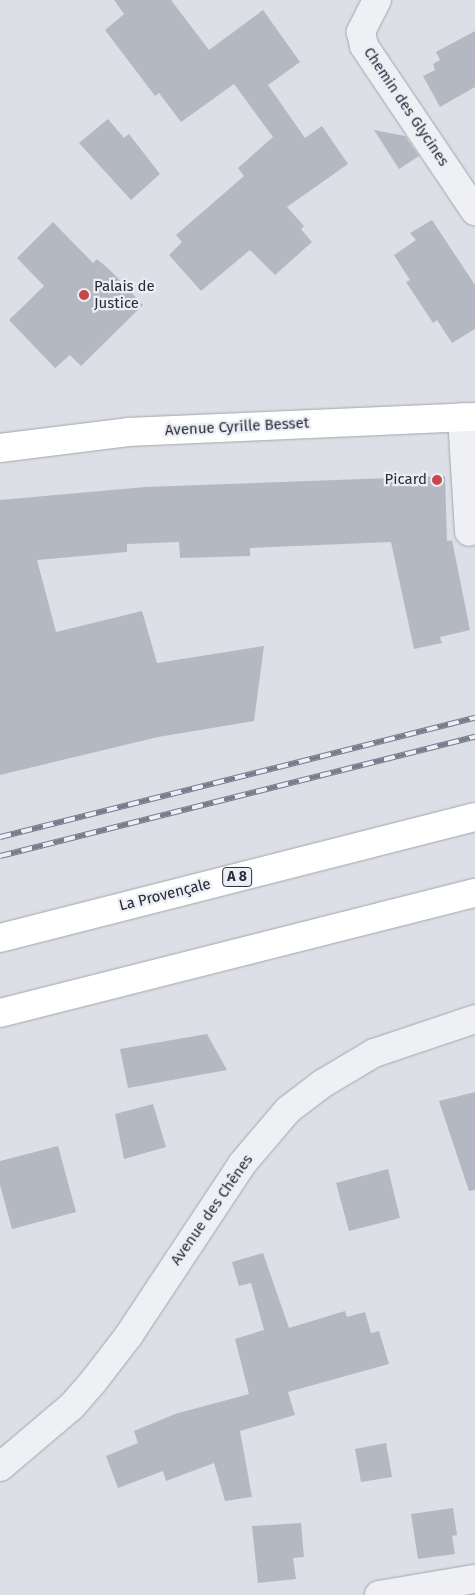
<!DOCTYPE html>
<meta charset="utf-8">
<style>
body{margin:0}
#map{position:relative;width:475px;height:1595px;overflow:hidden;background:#dddfe6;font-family:"Fira Sans",sans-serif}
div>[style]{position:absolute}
.building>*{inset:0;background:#b4b8c2}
.roads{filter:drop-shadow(0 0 1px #a3a6af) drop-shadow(0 0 1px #a3a6af)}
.minor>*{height:28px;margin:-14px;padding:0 14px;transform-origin:14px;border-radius:14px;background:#eff0f4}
.major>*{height:28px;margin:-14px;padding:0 14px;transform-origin:14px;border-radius:14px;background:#fff}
.highway>*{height:28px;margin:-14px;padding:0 14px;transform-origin:14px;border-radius:14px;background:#fff}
.rail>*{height:5.5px;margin-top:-2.75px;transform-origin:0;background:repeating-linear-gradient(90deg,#eceef4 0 11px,#777d8e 0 22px);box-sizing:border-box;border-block:1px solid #777d8e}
.dots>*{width:14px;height:14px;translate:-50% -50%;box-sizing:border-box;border:2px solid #eceef4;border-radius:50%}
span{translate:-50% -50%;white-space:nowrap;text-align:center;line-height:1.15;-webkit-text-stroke:4.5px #eceef4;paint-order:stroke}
.shield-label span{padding:1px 4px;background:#eceef4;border:1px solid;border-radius:4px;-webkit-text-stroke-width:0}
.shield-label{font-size:14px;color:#272c3b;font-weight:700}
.street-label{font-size:15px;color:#272c3b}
.poi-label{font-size:15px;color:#272c3b}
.left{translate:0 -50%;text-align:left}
.right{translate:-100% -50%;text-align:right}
</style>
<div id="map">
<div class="building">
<div style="clip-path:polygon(114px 0,171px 0,209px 50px,263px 10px,300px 62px,268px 85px,305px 138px,322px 126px,348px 164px,287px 207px,304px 226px,301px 229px,312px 242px,275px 275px,250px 250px,201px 291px,169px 255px,182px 242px,176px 235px,244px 176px,238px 168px,273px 137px,234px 84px,181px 122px,159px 93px,155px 96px,105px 30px,124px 14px)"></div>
<div style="clip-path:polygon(475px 31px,475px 87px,440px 107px,423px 76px,435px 70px,433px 64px,440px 60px,436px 52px)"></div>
<div style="clip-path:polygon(108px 119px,124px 138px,129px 134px,160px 174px,131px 200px,79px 143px)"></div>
<div style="clip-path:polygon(374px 130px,405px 136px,419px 156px,399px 169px)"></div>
<div style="clip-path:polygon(432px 220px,475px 285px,475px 329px,452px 343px,437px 320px,433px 323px,406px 282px,410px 280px,394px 255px,416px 240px,410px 233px)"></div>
<div style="clip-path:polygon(53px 222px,93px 263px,97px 259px,111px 271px,143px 305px,81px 366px,70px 355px,55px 368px,9px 320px,44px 286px,17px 258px)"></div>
<div style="clip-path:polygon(445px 476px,447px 541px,452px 540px,470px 630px,440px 637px,442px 643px,414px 649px,391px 542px,250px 548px,250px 556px,180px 558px,179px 542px,127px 544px,127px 552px,37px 560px,56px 632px,142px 611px,157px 663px,264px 646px,254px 721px,158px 737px,0 775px,0 500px,145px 487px)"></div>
<div style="clip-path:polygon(207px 1034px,227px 1070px,128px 1088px,120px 1049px)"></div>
<div style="clip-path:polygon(475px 1092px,475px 1190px,469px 1191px,439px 1101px)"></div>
<div style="clip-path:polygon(153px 1104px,166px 1147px,124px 1159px,115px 1114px)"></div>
<div style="clip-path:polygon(58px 1146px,76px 1212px,12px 1229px,0 1185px,0 1161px)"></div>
<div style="clip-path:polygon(388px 1169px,400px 1218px,349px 1231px,336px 1183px)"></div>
<div style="clip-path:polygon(263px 1253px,289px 1328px,345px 1311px,347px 1317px,365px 1312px,371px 1333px,379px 1331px,389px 1364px,288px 1392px,295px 1415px,240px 1431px,252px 1497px,225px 1501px,214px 1463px,166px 1481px,163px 1471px,118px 1488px,106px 1456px,138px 1443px,134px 1431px,175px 1414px,249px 1394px,235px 1339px,264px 1330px,251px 1283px,239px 1286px,232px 1262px)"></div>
<div style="clip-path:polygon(386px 1443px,392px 1477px,361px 1482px,355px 1449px)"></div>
<div style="clip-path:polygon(453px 1508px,457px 1535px,452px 1536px,455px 1554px,418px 1559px,411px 1514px)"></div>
<div style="clip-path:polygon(301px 1523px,304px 1557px,293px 1558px,296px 1579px,258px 1583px,252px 1526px)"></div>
</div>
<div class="roads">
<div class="minor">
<div style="left:377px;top:0;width:36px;rotate:117deg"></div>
<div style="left:361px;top:32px;width:14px;rotate:78deg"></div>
<div style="left:364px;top:46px;width:199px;rotate:56.1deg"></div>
<div style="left:462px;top:417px;width:115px;rotate:86.5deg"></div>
<div style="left:0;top:1467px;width:94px;rotate:-40.3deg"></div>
<div style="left:72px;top:1406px;width:32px;rotate:-49deg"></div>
<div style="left:93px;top:1382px;width:59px;rotate:-52.5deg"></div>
<div style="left:129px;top:1335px;width:205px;rotate:-56.5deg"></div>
<div style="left:242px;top:1164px;width:71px;rotate:-49.6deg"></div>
<div style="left:288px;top:1110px;width:43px;rotate:-37.4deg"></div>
<div style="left:322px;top:1084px;width:61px;rotate:-30.8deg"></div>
<div style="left:374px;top:1053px;width:107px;rotate:-18.6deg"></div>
<div style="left:379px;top:1595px;width:97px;rotate:-9.5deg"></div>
</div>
<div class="major">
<div style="left:0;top:448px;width:129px;rotate:-7.1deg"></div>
<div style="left:128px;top:432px;width:347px;rotate:-2.5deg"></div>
</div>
<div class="highway">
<div style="left:0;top:938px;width:490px;rotate:-14.3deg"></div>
<div style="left:0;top:1013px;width:490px;rotate:-14.2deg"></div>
</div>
</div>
<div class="rail">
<div style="left:0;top:837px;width:490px;rotate:-14.1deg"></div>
<div style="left:0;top:856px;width:490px;rotate:-14.1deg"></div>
</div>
<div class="dots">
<div style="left:84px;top:295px;background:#c5484a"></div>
<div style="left:437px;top:480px;background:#c5484a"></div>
</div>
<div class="shield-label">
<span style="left:237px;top:877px">A 8</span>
</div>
<div class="street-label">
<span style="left:406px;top:107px;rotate:56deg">Chemin des Glycines</span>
<span style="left:237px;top:427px;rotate:-3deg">Avenue Cyrille Besset</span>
<span style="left:165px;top:895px;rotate:-14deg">La Provençale</span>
<span style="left:212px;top:1210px;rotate:-55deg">Avenue des Chênes</span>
</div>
<div class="poi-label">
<span class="left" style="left:94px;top:295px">Palais de<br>Justice</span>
<span class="right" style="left:427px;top:480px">Picard</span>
</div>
</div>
